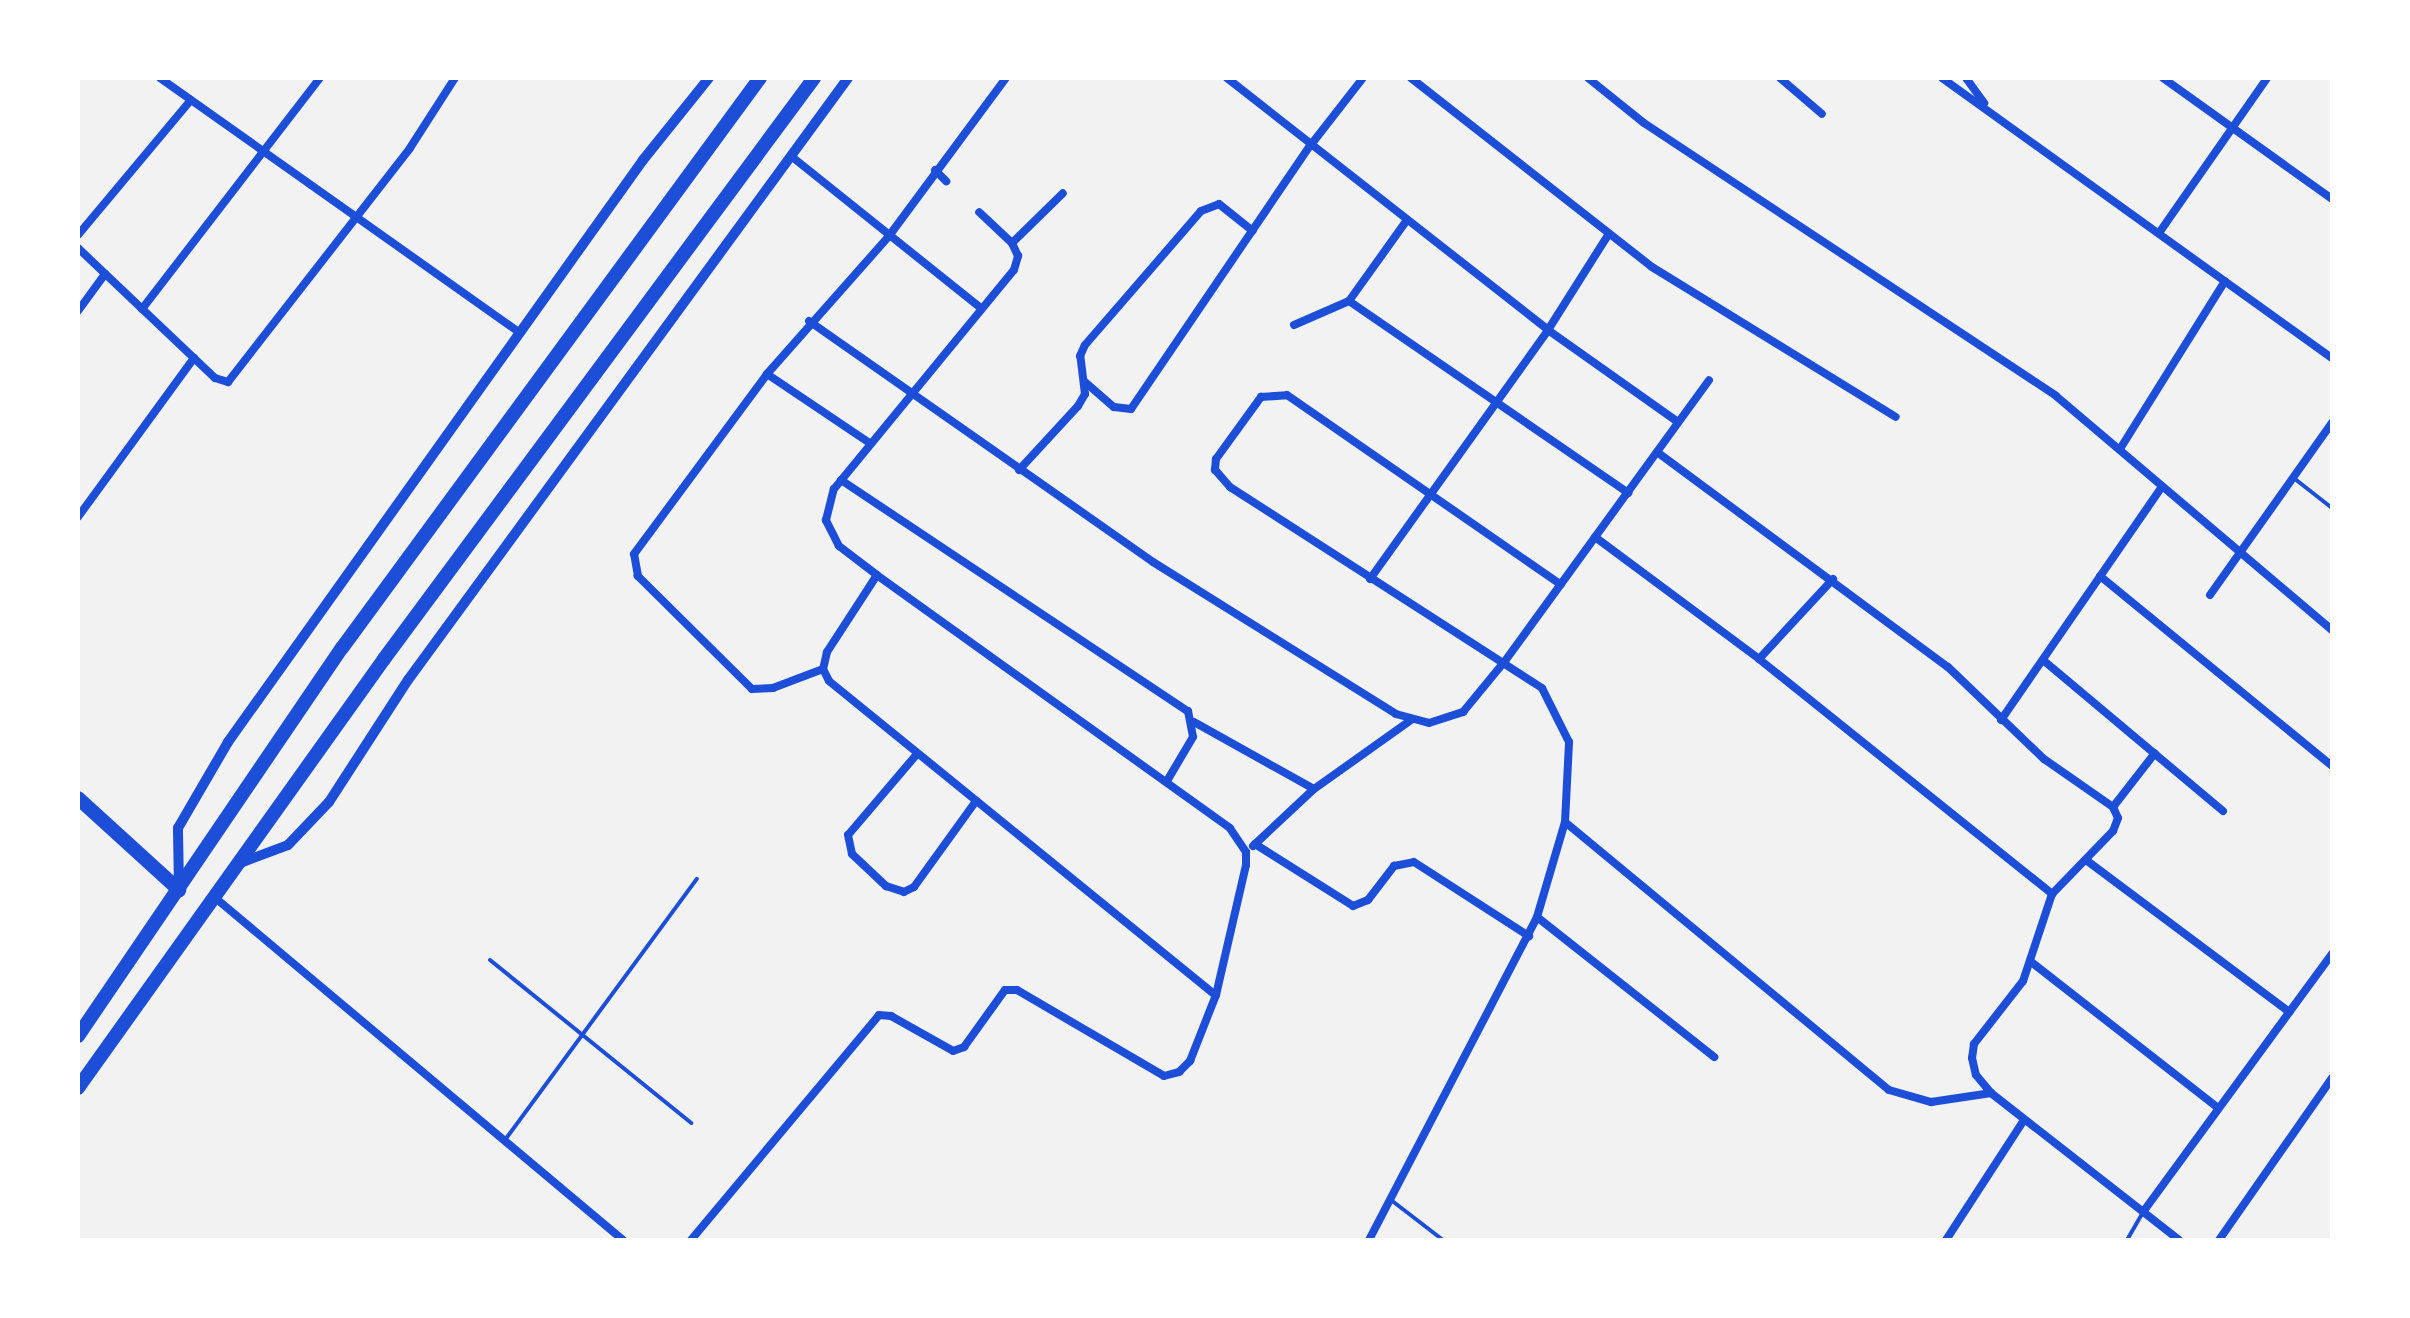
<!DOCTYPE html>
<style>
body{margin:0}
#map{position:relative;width:2410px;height:1318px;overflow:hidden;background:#f2f2f2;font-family:Figtree,sans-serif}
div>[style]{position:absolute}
.service>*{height:4px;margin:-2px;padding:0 2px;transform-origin:2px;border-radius:2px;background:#1d4ed8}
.minor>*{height:8px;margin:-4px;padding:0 4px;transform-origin:4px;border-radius:4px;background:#1d4ed8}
.tertiary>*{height:10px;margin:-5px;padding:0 5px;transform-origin:5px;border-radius:5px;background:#1d4ed8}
.trunk>*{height:14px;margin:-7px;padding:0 7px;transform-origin:7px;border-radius:7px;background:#1d4ed8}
span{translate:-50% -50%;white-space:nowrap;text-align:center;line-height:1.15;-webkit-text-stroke:6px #fff;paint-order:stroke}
.frame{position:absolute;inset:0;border:80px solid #fff;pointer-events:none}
</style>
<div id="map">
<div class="service">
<div style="left:2295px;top:479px;width:47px;rotate:38.1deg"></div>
<div style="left:490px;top:960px;width:259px;rotate:39deg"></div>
<div style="left:505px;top:1140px;width:324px;rotate:-53.7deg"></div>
<div style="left:1391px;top:1200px;width:66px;rotate:37.6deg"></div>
<div style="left:2127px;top:1240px;width:32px;rotate:-60deg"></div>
</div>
<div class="minor">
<div style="left:160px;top:78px;width:441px;rotate:35.3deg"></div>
<div style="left:1227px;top:78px;width:408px;rotate:38.1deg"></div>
<div style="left:1548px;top:330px;width:159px;rotate:35.3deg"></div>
<div style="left:1411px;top:78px;width:306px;rotate:38.1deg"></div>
<div style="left:1652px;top:267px;width:286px;rotate:31.6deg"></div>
<div style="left:1588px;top:78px;width:72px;rotate:38.8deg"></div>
<div style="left:1644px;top:123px;width:494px;rotate:33.5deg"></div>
<div style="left:2056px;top:396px;width:362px;rotate:40.3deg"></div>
<div style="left:1780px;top:78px;width:55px;rotate:40.6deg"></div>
<div style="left:1942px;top:78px;width:480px;rotate:35.7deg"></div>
<div style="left:1966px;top:78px;width:31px;rotate:54deg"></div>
<div style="left:2163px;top:78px;width:208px;rotate:35.6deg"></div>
<div style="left:791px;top:156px;width:243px;rotate:38.7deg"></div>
<div style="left:935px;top:170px;width:16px;rotate:45deg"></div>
<div style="left:2159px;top:233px;width:189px;rotate:-55.1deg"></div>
<div style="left:78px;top:235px;width:176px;rotate:-50.1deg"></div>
<div style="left:1012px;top:243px;width:71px;rotate:-44.4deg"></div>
<div style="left:78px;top:248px;width:189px;rotate:43.5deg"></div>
<div style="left:215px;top:378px;width:14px;rotate:17deg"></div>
<div style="left:228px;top:382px;width:296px;rotate:-52.1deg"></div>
<div style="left:410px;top:148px;width:83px;rotate:-57.3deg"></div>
<div style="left:1349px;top:301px;width:339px;rotate:34.5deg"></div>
<div style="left:142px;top:309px;width:292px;rotate:-52.4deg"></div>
<div style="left:78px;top:311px;width:46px;rotate:-53.9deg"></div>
<div style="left:809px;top:321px;width:420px;rotate:35deg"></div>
<div style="left:1153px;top:562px;width:287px;rotate:32deg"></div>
<div style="left:1396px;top:714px;width:34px;rotate:15deg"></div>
<div style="left:1429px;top:723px;width:36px;rotate:-18deg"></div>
<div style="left:1463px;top:712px;width:66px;rotate:-50.5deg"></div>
<div style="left:1505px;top:661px;width:347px;rotate:-54deg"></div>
<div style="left:1294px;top:325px;width:60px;rotate:-23.6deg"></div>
<div style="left:1349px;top:301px;width:100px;rotate:-54.4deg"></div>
<div style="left:767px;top:374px;width:125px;rotate:33.9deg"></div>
<div style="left:1085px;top:382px;width:38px;rotate:41deg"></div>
<div style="left:1114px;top:407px;width:17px;rotate:7deg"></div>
<div style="left:1131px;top:409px;width:318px;rotate:-55.8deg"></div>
<div style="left:1310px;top:146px;width:86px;rotate:-52.1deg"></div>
<div style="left:2120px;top:449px;width:198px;rotate:-58deg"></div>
<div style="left:1657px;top:452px;width:362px;rotate:36.5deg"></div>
<div style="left:1948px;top:667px;width:133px;rotate:43.8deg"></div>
<div style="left:2044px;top:759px;width:84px;rotate:34.8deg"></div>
<div style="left:2113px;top:807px;width:12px;rotate:66deg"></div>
<div style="left:2118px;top:818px;width:14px;rotate:111deg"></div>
<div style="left:2113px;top:831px;width:88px;rotate:134.1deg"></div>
<div style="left:2052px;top:894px;width:92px;rotate:108.4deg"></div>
<div style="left:2023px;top:981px;width:80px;rotate:127.9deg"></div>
<div style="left:1974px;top:1044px;width:14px;rotate:98deg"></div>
<div style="left:1972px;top:1058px;width:17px;rotate:77deg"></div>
<div style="left:1976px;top:1075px;width:23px;rotate:50deg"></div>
<div style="left:1991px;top:1093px;width:239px;rotate:38deg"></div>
<div style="left:1019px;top:470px;width:87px;rotate:-47.3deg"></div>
<div style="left:1078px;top:406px;width:14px;rotate:-60deg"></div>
<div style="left:1085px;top:394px;width:38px;rotate:-97deg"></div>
<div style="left:1080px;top:356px;width:12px;rotate:-66deg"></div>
<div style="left:1085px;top:345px;width:177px;rotate:-49.1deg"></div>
<div style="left:1201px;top:211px;width:19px;rotate:-21deg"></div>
<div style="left:1219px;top:204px;width:43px;rotate:38.5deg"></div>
<div style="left:841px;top:480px;width:417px;rotate:33.7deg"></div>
<div style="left:1188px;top:711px;width:26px;rotate:79deg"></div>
<div style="left:1193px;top:737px;width:51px;rotate:120.6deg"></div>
<div style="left:78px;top:517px;width:197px;rotate:-53.9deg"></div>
<div style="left:1595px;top:537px;width:204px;rotate:36.6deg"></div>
<div style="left:1759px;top:659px;width:376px;rotate:38.7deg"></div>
<div style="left:877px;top:575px;width:92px;rotate:123deg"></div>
<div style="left:827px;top:652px;width:17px;rotate:103deg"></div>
<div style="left:823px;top:669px;width:13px;rotate:63deg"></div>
<div style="left:829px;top:681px;width:498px;rotate:39.1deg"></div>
<div style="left:2100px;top:576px;width:300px;rotate:39.3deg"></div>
<div style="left:1370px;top:579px;width:306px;rotate:-54.4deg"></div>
<div style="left:1548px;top:330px;width:112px;rotate:-57.7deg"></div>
<div style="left:2210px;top:595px;width:211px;rotate:-54.7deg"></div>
<div style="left:1759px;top:659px;width:109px;rotate:-47.2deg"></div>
<div style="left:2043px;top:660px;width:235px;rotate:40deg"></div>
<div style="left:823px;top:669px;width:53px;rotate:159.2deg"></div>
<div style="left:773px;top:688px;width:21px;rotate:177deg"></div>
<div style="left:752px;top:689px;width:161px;rotate:-135.3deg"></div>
<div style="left:638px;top:576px;width:22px;rotate:-100deg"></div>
<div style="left:634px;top:554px;width:224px;rotate:-53.5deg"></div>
<div style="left:767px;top:374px;width:184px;rotate:-48.5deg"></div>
<div style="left:889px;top:236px;width:197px;rotate:-53.5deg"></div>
<div style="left:2001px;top:720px;width:283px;rotate:-55.4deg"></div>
<div style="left:1194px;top:722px;width:137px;rotate:29.2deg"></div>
<div style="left:917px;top:754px;width:106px;rotate:130.4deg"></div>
<div style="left:848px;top:835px;width:19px;rotate:78deg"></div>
<div style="left:852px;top:854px;width:47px;rotate:43.3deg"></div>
<div style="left:886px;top:886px;width:19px;rotate:18deg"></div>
<div style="left:904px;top:892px;width:11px;rotate:-27deg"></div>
<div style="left:914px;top:887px;width:106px;rotate:-54.2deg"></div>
<div style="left:2113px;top:807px;width:68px;rotate:-52.1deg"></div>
<div style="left:1565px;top:822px;width:420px;rotate:39.6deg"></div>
<div style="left:1889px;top:1090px;width:44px;rotate:15.9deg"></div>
<div style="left:1931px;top:1102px;width:61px;rotate:-8.5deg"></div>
<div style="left:1255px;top:844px;width:116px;rotate:32.3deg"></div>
<div style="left:1353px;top:906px;width:16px;rotate:-22deg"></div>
<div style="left:1368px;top:900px;width:43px;rotate:-52.6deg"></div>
<div style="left:1394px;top:866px;width:20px;rotate:-11deg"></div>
<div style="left:1414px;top:862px;width:137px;rotate:32.8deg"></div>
<div style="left:1253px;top:846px;width:83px;rotate:-43.1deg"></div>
<div style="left:1314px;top:789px;width:119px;rotate:-35.4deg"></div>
<div style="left:2086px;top:860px;width:254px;rotate:36.8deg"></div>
<div style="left:213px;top:896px;width:535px;rotate:40deg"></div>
<div style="left:1537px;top:917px;width:226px;rotate:38.3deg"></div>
<div style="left:2030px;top:961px;width:239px;rotate:38deg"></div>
<div style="left:2143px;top:1212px;width:320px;rotate:-53.8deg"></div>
<div style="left:691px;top:1240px;width:293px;rotate:-50.1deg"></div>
<div style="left:879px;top:1015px;width:12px;rotate:5deg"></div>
<div style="left:891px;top:1016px;width:71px;rotate:29.4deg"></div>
<div style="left:953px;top:1051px;width:12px;rotate:-20deg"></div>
<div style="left:964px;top:1047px;width:70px;rotate:-54.3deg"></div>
<div style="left:1005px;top:990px;width:12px"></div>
<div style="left:1017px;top:990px;width:170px;rotate:30.3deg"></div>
<div style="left:1164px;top:1076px;width:16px;rotate:-15deg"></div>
<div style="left:1179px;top:1072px;width:16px;rotate:-45deg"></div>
<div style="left:1190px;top:1061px;width:71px;rotate:-68.5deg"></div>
<div style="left:1216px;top:995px;width:133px;rotate:-77deg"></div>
<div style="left:1246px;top:865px;width:13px;rotate:-90deg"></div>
<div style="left:1246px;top:852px;width:29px;rotate:-124deg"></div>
<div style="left:1230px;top:828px;width:434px;rotate:-144.4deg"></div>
<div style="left:877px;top:575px;width:48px;rotate:-142.7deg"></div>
<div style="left:839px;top:546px;width:29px;rotate:-117deg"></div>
<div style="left:826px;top:520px;width:32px;rotate:-76deg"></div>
<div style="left:834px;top:489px;width:283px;rotate:-50.6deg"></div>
<div style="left:1014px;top:270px;width:15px;rotate:-74deg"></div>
<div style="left:1018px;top:256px;width:14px;rotate:-115deg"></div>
<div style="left:1012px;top:243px;width:45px;rotate:-136.8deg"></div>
<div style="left:1369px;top:1240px;width:364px;rotate:-62.5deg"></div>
<div style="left:1537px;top:917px;width:99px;rotate:-73.6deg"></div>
<div style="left:1565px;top:822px;width:80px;rotate:-87.1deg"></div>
<div style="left:1569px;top:742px;width:60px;rotate:-116.6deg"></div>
<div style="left:1542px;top:688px;width:371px;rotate:-147.2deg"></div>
<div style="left:1230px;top:487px;width:23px;rotate:-131deg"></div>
<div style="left:1215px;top:470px;width:11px;rotate:-85deg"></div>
<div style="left:1216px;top:459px;width:77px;rotate:-54deg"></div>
<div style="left:1261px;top:397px;width:26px;rotate:-4deg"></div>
<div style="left:1287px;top:395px;width:333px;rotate:34.7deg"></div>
<div style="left:1946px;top:1240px;width:143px;rotate:-57deg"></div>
<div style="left:2219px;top:1240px;width:198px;rotate:-55.1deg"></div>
</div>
<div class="tertiary">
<div style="left:240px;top:863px;width:51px;rotate:-20.6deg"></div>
<div style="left:288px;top:845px;width:59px;rotate:-46.4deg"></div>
<div style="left:329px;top:802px;width:145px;rotate:-57.1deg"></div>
<div style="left:408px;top:680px;width:746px;rotate:-53.84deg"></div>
<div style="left:179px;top:888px;width:60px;rotate:-91deg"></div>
<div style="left:178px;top:828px;width:99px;rotate:-59.8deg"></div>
<div style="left:228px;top:742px;width:715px;rotate:-54.51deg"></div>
<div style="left:643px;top:160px;width:105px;rotate:-51.2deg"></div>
</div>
<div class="trunk">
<div style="left:78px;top:798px;width:137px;rotate:42.3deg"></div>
<div style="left:78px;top:1036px;width:469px;rotate:-55.8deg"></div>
<div style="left:342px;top:648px;width:707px;rotate:-53.75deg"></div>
<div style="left:78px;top:1088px;width:527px;rotate:-54.5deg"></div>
<div style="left:384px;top:659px;width:723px;rotate:-53.49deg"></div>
</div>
<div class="frame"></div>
</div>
